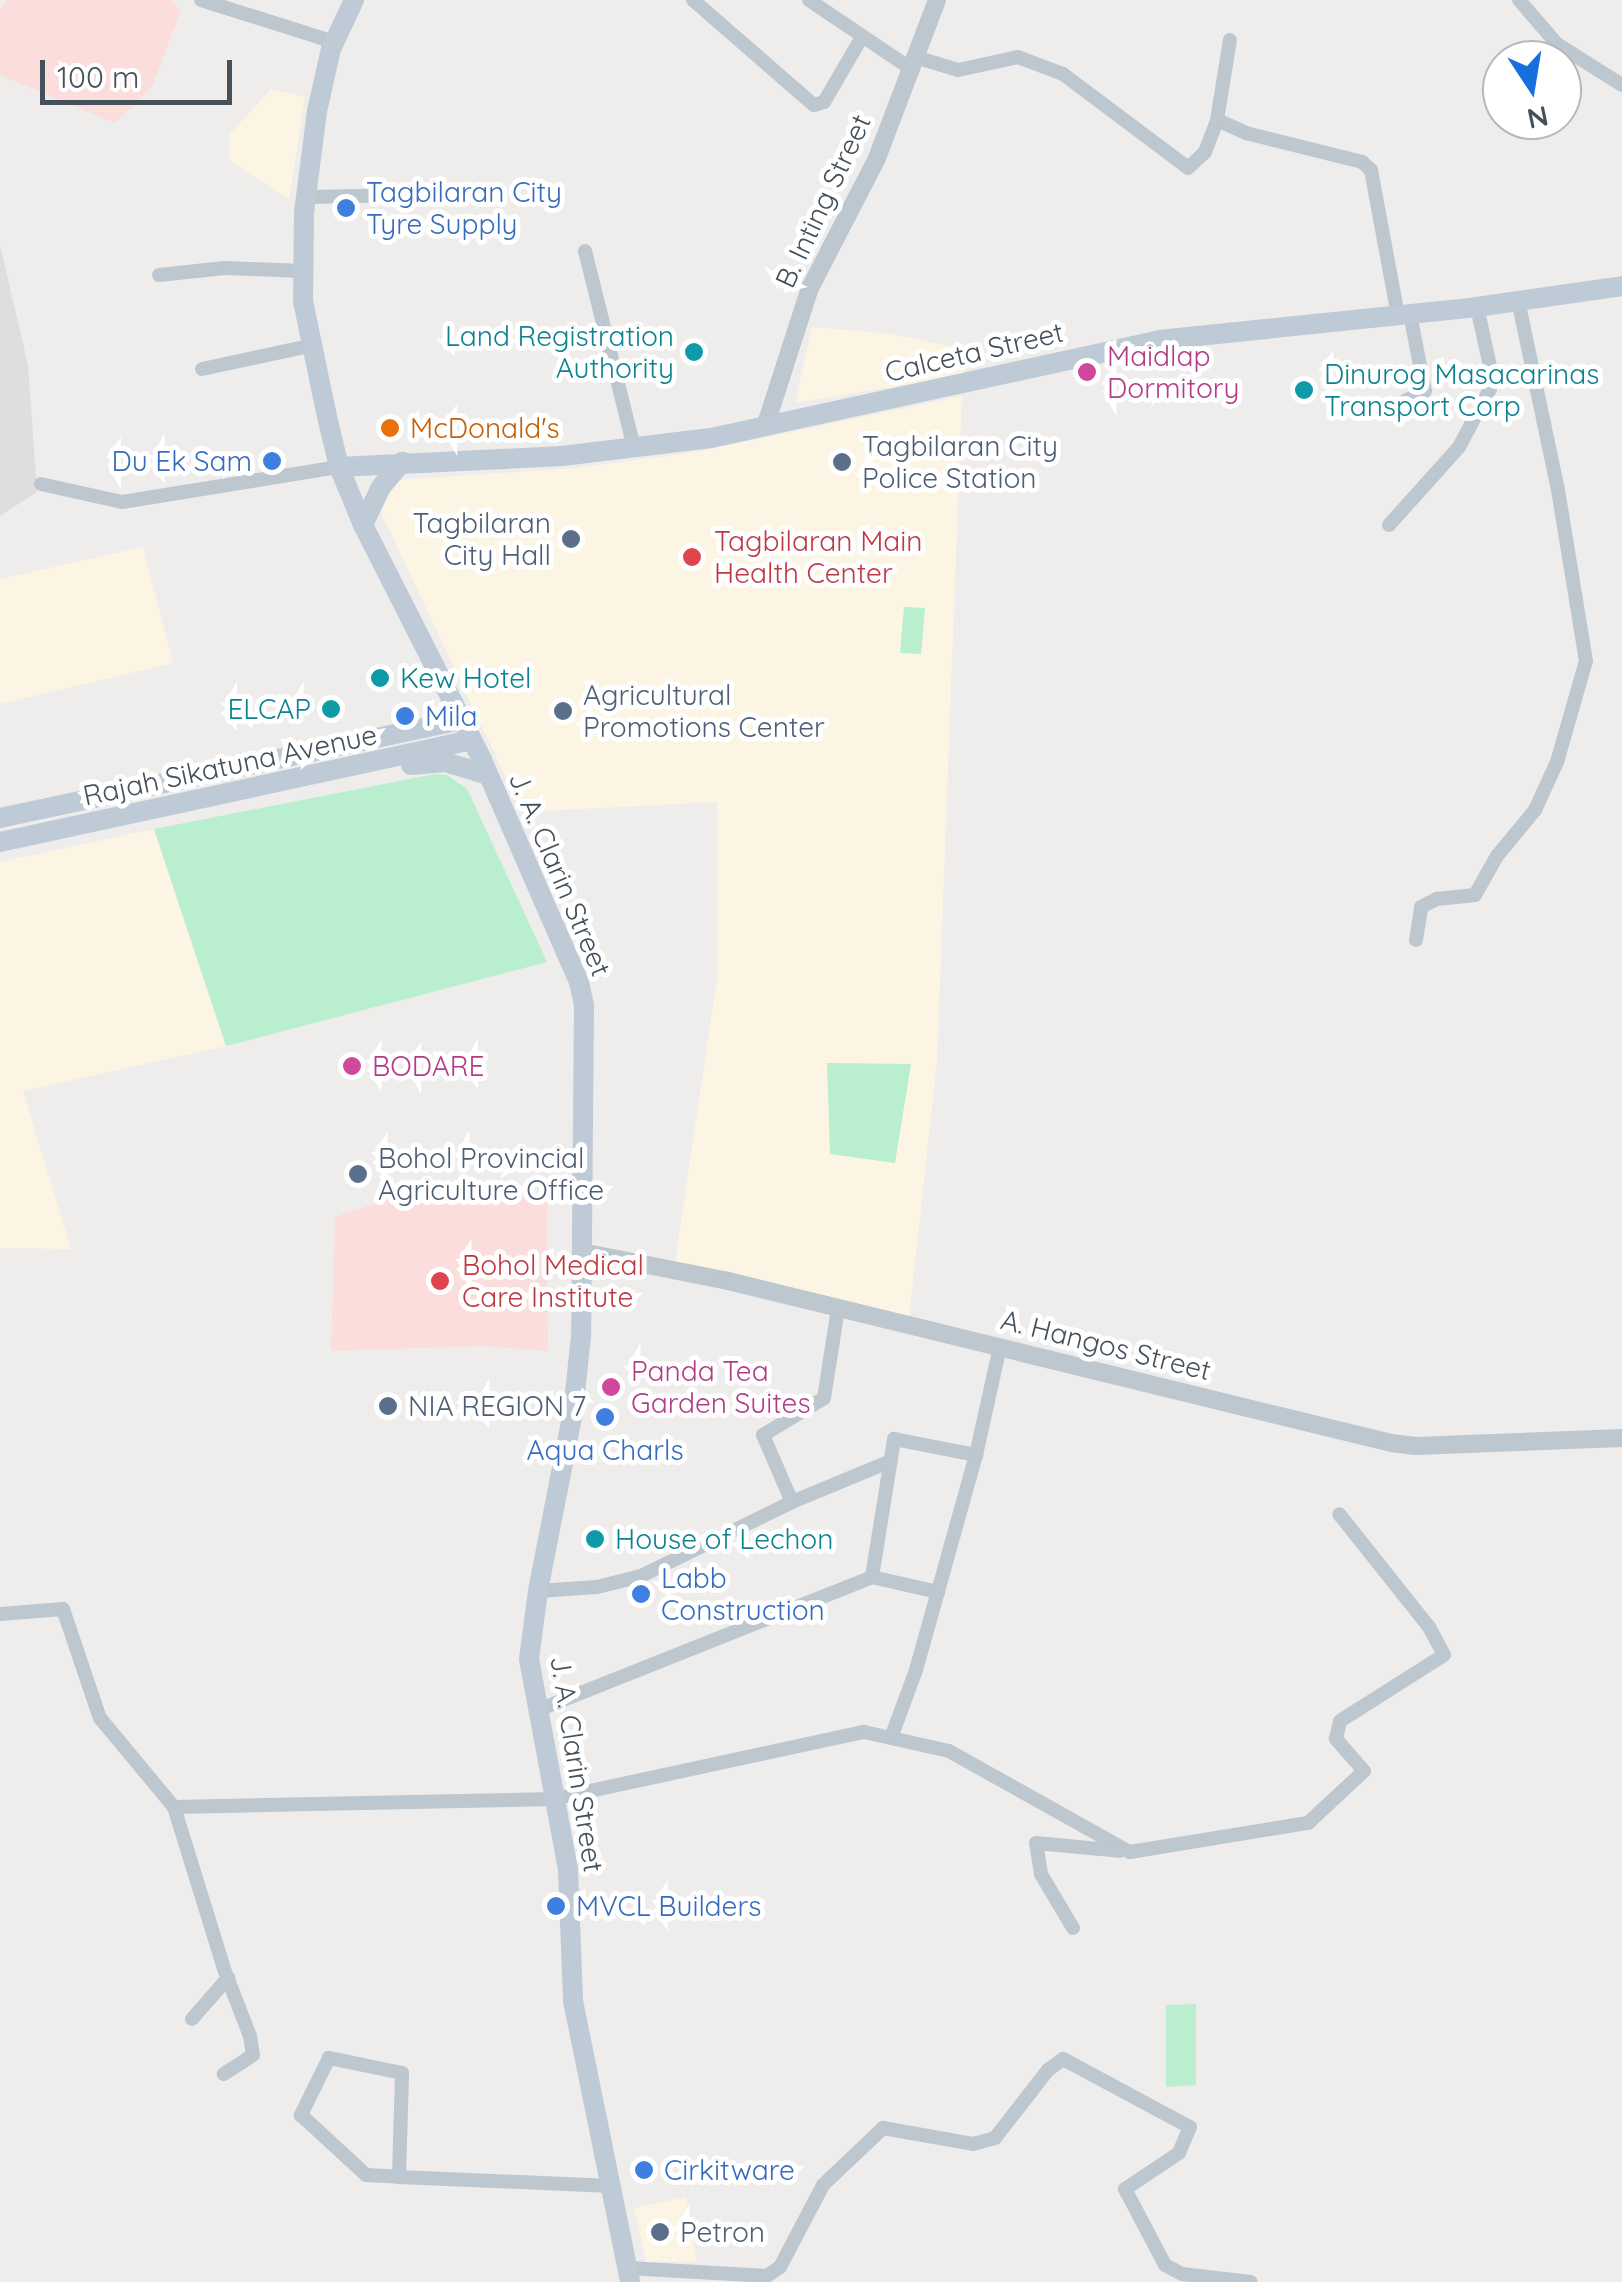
<!DOCTYPE html>
<style>
body{margin:0}
#map{position:relative;width:1622px;height:2282px;overflow:hidden;background:#efecec;font-family:Quicksand,sans-serif}
div>[style]{position:absolute}
.commercial>*{inset:0;background:#fcf5e4}
.education>*{inset:0;background:#e0ddde}
.medical>*{inset:0;background:#fbdedb}
.green>*{inset:0;background:#b9eece}
.minor>*{height:14px;margin:-7px;padding:0 7px;transform-origin:7px;border-radius:7px;background:#bdc7cf}
.tertiary>*{height:18px;margin:-9px;padding:0 9px;transform-origin:9px;border-radius:9px;background:#bdc7cf}
.secondary>*{height:20px;margin:-10px;padding:0 10px;transform-origin:10px;border-radius:10px;background:#becad6}
.dots>*{width:28px;height:28px;translate:-50% -50%;box-sizing:border-box;border:5px solid #fff;border-radius:50%}
span{translate:-50% -50%;white-space:nowrap;text-align:center;line-height:1.15;-webkit-text-stroke:10px #fff;paint-order:stroke}
.shop-label{font-size:28px;color:#366cbe}
.left{translate:0 -50%;text-align:left}
.right{translate:-100% -50%;text-align:right}
.street-label{font-size:28px;color:#45505a}
.culture-label{font-size:28px;color:#0d838f}
.hotel-label{font-size:28px;color:#b23c85}
.food-label{font-size:28px;color:#c56008}
.service-label{font-size:28px;color:#4e5e75}
.health-label{font-size:28px;color:#be3a42}
.north{position:absolute;left:1482px;top:40px;width:100px;height:100px;box-sizing:border-box;background:#fff;border:2px solid #b5b9bd;border-radius:50%;rotate:168deg;font-size:28px;font-weight:700;line-height:40px;text-align:center;color:#45505a}
.north::after{content:'';display:block;margin:auto;width:35px;height:45px;background:#176fdf;clip-path:polygon(50% 0,100% 100%,50% 72%,0 100%)}
.scale{position:absolute;left:40px;top:60px;width:192px;height:45px;box-sizing:border-box;border:5px solid #45505a;border-top:0;padding-left:12px;font-size:30px;line-height:35px;white-space:nowrap;color:#45505a;-webkit-text-stroke:8px #fff;paint-order:stroke}
</style>
<div id="map">
<div class="commercial">
<div style="clip-path:polygon(271px 89px,305px 97px,289px 199px,230px 161px,229px 135px)"></div>
<div style="clip-path:polygon(812px 327px,892px 334px,964px 349px,963px 375px,795px 403px)"></div>
<div style="clip-path:polygon(962px 396px,937px 1061px,909px 1318px,675px 1262px,718px 972px,717px 802px,522px 812px,379px 508px,395px 480px,577px 468px,697px 452px)"></div>
<div style="clip-path:polygon(143px 547px,173px 663px,0 704px,0 579px)"></div>
<div style="clip-path:polygon(154px 829px,226px 1046px,23px 1091px,71px 1249px,0 1248px,0 862px)"></div>
<div style="clip-path:polygon(686px 2197px,697px 2261px,646px 2262px,634px 2208px)"></div>
</div>
<div class="education">
<div style="clip-path:polygon(0 245px,28px 365px,37px 492px,0 516px)"></div>
</div>
<div class="medical">
<div style="clip-path:polygon(7px 0,170px 0,181px 10px,152px 87px,115px 123px,0 75px,0 9px)"></div>
<div style="clip-path:polygon(547px 1194px,548px 1351px,484px 1346px,331px 1351px,335px 1217px,383px 1201px)"></div>
</div>
<div class="green">
<div style="clip-path:polygon(904px 607px,925px 608px,921px 654px,900px 653px)"></div>
<div style="clip-path:polygon(435px 774px,447px 775px,467px 789px,547px 962px,226px 1046px,154px 829px)"></div>
<div style="clip-path:polygon(827px 1063px,911px 1064px,895px 1163px,830px 1154px)"></div>
<div style="clip-path:polygon(1196px 2004px,1196px 2085px,1166px 2087px,1166px 2005px)"></div>
</div>
<div class="minor">
<div style="left:201px;top:0;width:139px;rotate:17.5deg"></div>
<div style="left:693px;top:0;width:160px;rotate:41deg"></div>
<div style="left:814px;top:105px;width:10px;rotate:-17deg"></div>
<div style="left:824px;top:102px;width:75px;rotate:-59.7deg"></div>
<div style="left:809px;top:0;width:122px;rotate:34deg"></div>
<div style="left:1519px;top:0;width:58px;rotate:49.2deg"></div>
<div style="left:1557px;top:44px;width:77px;rotate:32.2deg"></div>
<div style="left:915px;top:57px;width:45px;rotate:16.8deg"></div>
<div style="left:958px;top:70px;width:61px;rotate:-12.2deg"></div>
<div style="left:1018px;top:57px;width:48px;rotate:20.7deg"></div>
<div style="left:1063px;top:74px;width:156px;rotate:36.9deg"></div>
<div style="left:1188px;top:168px;width:23px;rotate:-43deg"></div>
<div style="left:1205px;top:152px;width:34px;rotate:-69deg"></div>
<div style="left:1217px;top:120px;width:32px;rotate:24deg"></div>
<div style="left:1246px;top:133px;width:120px;rotate:14deg"></div>
<div style="left:1362px;top:162px;width:12px;rotate:42deg"></div>
<div style="left:1371px;top:170px;width:147px;rotate:79.5deg"></div>
<div style="left:1217px;top:120px;width:81px;rotate:-80.8deg"></div>
<div style="left:307px;top:197px;width:153px;rotate:-1.1deg"></div>
<div style="left:585px;top:251px;width:203px;rotate:76deg"></div>
<div style="left:159px;top:275px;width:66px;rotate:-6.1deg"></div>
<div style="left:225px;top:268px;width:77px;rotate:2.2deg"></div>
<div style="left:202px;top:369px;width:115px;rotate:-12.1deg"></div>
<div style="left:1399px;top:404px;width:29px;rotate:-27deg"></div>
<div style="left:1425px;top:391px;width:78px;rotate:-101deg"></div>
<div style="left:41px;top:484px;width:83px;rotate:12.5deg"></div>
<div style="left:122px;top:502px;width:220px;rotate:-9.2deg"></div>
<div style="left:1389px;top:525px;width:105px;rotate:-48.1deg"></div>
<div style="left:1459px;top:447px;width:66px;rotate:-61.9deg"></div>
<div style="left:1490px;top:389px;width:18px;rotate:-87deg"></div>
<div style="left:1491px;top:371px;width:66px;rotate:-102.3deg"></div>
<div style="left:1416px;top:940px;width:33px;rotate:-81deg"></div>
<div style="left:1421px;top:907px;width:18px;rotate:-27deg"></div>
<div style="left:1437px;top:899px;width:38px;rotate:-6deg"></div>
<div style="left:1475px;top:895px;width:45px;rotate:-60.6deg"></div>
<div style="left:1497px;top:856px;width:60px;rotate:-50.4deg"></div>
<div style="left:1535px;top:810px;width:53px;rotate:-65.4deg"></div>
<div style="left:1557px;top:762px;width:105px;rotate:-74deg"></div>
<div style="left:1586px;top:661px;width:173px;rotate:-99.3deg"></div>
<div style="left:1558px;top:490px;width:193px;rotate:-101.9deg"></div>
<div style="left:792px;top:1502px;width:107px;rotate:-22.5deg"></div>
<div style="left:872px;top:1577px;width:140px;rotate:-80.9deg"></div>
<div style="left:894px;top:1439px;width:84px;rotate:11deg"></div>
<div style="left:538px;top:1591px;width:59px;rotate:-3.9deg"></div>
<div style="left:597px;top:1587px;width:45px;rotate:-14deg"></div>
<div style="left:641px;top:1576px;width:168px;rotate:-26.1deg"></div>
<div style="left:792px;top:1502px;width:73px;rotate:-113.4deg"></div>
<div style="left:763px;top:1435px;width:71px;rotate:-31.2deg"></div>
<div style="left:824px;top:1398px;width:90px;rotate:-81.1deg"></div>
<div style="left:0;top:1614px;width:63px;rotate:-4.5deg"></div>
<div style="left:63px;top:1609px;width:115px;rotate:71.3deg"></div>
<div style="left:100px;top:1718px;width:116px;rotate:50.3deg"></div>
<div style="left:174px;top:1807px;width:379px;rotate:-1.2deg"></div>
<div style="left:553px;top:1799px;width:318px;rotate:-12.2deg"></div>
<div style="left:864px;top:1732px;width:87px;rotate:12.6deg"></div>
<div style="left:949px;top:1751px;width:207px;rotate:29.2deg"></div>
<div style="left:1130px;top:1852px;width:180px;rotate:-9.3deg"></div>
<div style="left:1308px;top:1823px;width:76px;rotate:-42.9deg"></div>
<div style="left:1364px;top:1771px;width:43px;rotate:-131.2deg"></div>
<div style="left:1336px;top:1739px;width:18px;rotate:-77deg"></div>
<div style="left:1340px;top:1721px;width:123px;rotate:-32.4deg"></div>
<div style="left:1444px;top:1655px;width:32px;rotate:-118deg"></div>
<div style="left:1429px;top:1627px;width:144px;rotate:-128.5deg"></div>
<div style="left:538px;top:1710px;width:360px;rotate:-21.7deg"></div>
<div style="left:872px;top:1577px;width:68px;rotate:12.8deg"></div>
<div style="left:891px;top:1738px;width:72px;rotate:-69.8deg"></div>
<div style="left:916px;top:1670px;width:223px;rotate:-74.4deg"></div>
<div style="left:976px;top:1455px;width:111px;rotate:-77.5deg"></div>
<div style="left:174px;top:1807px;width:170px;rotate:72.8deg"></div>
<div style="left:224px;top:1969px;width:72px;rotate:68.8deg"></div>
<div style="left:250px;top:2036px;width:19px;rotate:81deg"></div>
<div style="left:253px;top:2055px;width:35px;rotate:147deg"></div>
<div style="left:1073px;top:1928px;width:63px;rotate:-120.7deg"></div>
<div style="left:1041px;top:1874px;width:31px;rotate:-99deg"></div>
<div style="left:1036px;top:1843px;width:84px;rotate:5.4deg"></div>
<div style="left:192px;top:2019px;width:55px;rotate:-48.7deg"></div>
<div style="left:399px;top:2177px;width:104px;rotate:-88.3deg"></div>
<div style="left:402px;top:2073px;width:75px;rotate:-168.4deg"></div>
<div style="left:329px;top:2058px;width:64px;rotate:116.2deg"></div>
<div style="left:301px;top:2115px;width:88px;rotate:42.7deg"></div>
<div style="left:366px;top:2175px;width:33px;rotate:3deg"></div>
<div style="left:399px;top:2177px;width:213px;rotate:2.4deg"></div>
<div style="left:628px;top:2268px;width:139px;rotate:3.3deg"></div>
<div style="left:767px;top:2276px;width:16px;rotate:-35deg"></div>
<div style="left:780px;top:2267px;width:93px;rotate:-62.3deg"></div>
<div style="left:823px;top:2185px;width:83px;rotate:-43.5deg"></div>
<div style="left:883px;top:2128px;width:91px;rotate:10.1deg"></div>
<div style="left:973px;top:2144px;width:23px;rotate:-15deg"></div>
<div style="left:995px;top:2138px;width:86px;rotate:-52.1deg"></div>
<div style="left:1048px;top:2070px;width:19px;rotate:-36deg"></div>
<div style="left:1063px;top:2059px;width:144px;rotate:28.2deg"></div>
<div style="left:1190px;top:2127px;width:28px;rotate:113deg"></div>
<div style="left:1179px;top:2153px;width:65px;rotate:146.3deg"></div>
<div style="left:1125px;top:2189px;width:86px;rotate:62.2deg"></div>
<div style="left:1165px;top:2265px;width:19px;rotate:28deg"></div>
<div style="left:1182px;top:2274px;width:69px;rotate:6.6deg"></div>
</div>
<div class="tertiary">
<div style="left:765px;top:427px;width:146px;rotate:-72.1deg"></div>
<div style="left:810px;top:288px;width:146px;rotate:-62.7deg"></div>
<div style="left:877px;top:158px;width:169px;rotate:-69.2deg"></div>
<div style="left:582px;top:1252px;width:149px;rotate:11.2deg"></div>
<div style="left:728px;top:1281px;width:683px;rotate:13.73deg"></div>
<div style="left:1391px;top:1443px;width:25px;rotate:7deg"></div>
<div style="left:1416px;top:1446px;width:206px;rotate:-2.2deg"></div>
</div>
<div class="secondary">
<div style="left:354px;top:0;width:54px;rotate:115.1deg"></div>
<div style="left:331px;top:49px;width:64px;rotate:102.7deg"></div>
<div style="left:317px;top:111px;width:102px;rotate:97.3deg"></div>
<div style="left:304px;top:212px;width:89px;rotate:90.6deg"></div>
<div style="left:303px;top:301px;width:113px;rotate:78.3deg"></div>
<div style="left:326px;top:412px;width:57px;rotate:76.7deg"></div>
<div style="left:339px;top:467px;width:63px;rotate:67.5deg"></div>
<div style="left:363px;top:525px;width:263px;rotate:63.1deg"></div>
<div style="left:482px;top:760px;width:242px;rotate:66.4deg"></div>
<div style="left:579px;top:982px;width:25px;rotate:78deg"></div>
<div style="left:584px;top:1006px;width:330px;rotate:90.5deg"></div>
<div style="left:581px;top:1336px;width:76px;rotate:96deg"></div>
<div style="left:573px;top:1412px;width:182px;rotate:101.1deg"></div>
<div style="left:538px;top:1591px;width:69px;rotate:97.5deg"></div>
<div style="left:529px;top:1659px;width:214px;rotate:79.5deg"></div>
<div style="left:568px;top:1869px;width:132px;rotate:87.8deg"></div>
<div style="left:573px;top:2001px;width:287px;rotate:78.5deg"></div>
<div style="left:339px;top:467px;width:223px;rotate:-2.8deg"></div>
<div style="left:562px;top:456px;width:150px;rotate:-6.9deg"></div>
<div style="left:711px;top:438px;width:459px;rotate:-12.3deg"></div>
<div style="left:1159px;top:340px;width:320px;rotate:-5.9deg"></div>
<div style="left:1477px;top:307px;width:147px;rotate:-8.2deg"></div>
<div style="left:363px;top:525px;width:42px;rotate:-64.7deg"></div>
<div style="left:381px;top:487px;width:33px;rotate:-50deg"></div>
<div style="left:411px;top:765px;width:34px;rotate:-5deg"></div>
<div style="left:445px;top:762px;width:45px;rotate:16.8deg"></div>
<div style="left:0;top:818px;width:470px;rotate:-12deg"></div>
<div style="left:0;top:842px;width:482px;rotate:-12.2deg"></div>
</div>
<div class="dots">
<div style="left:346px;top:208px;background:#3f7fe0"></div>
<div style="left:694px;top:352px;background:#0f9aa8"></div>
<div style="left:1087px;top:372px;background:#d1479c"></div>
<div style="left:1304px;top:390px;background:#0f9aa8"></div>
<div style="left:390px;top:428px;background:#e8710a"></div>
<div style="left:272px;top:461px;background:#3f7fe0"></div>
<div style="left:842px;top:462px;background:#5c6f8a"></div>
<div style="left:571px;top:539px;background:#5c6f8a"></div>
<div style="left:692px;top:557px;background:#e0444e"></div>
<div style="left:380px;top:678px;background:#0f9aa8"></div>
<div style="left:331px;top:709px;background:#0f9aa8"></div>
<div style="left:563px;top:711px;background:#5c6f8a"></div>
<div style="left:405px;top:716px;background:#3f7fe0"></div>
<div style="left:352px;top:1066px;background:#d1479c"></div>
<div style="left:358px;top:1174px;background:#5c6f8a"></div>
<div style="left:440px;top:1281px;background:#e0444e"></div>
<div style="left:611px;top:1387px;background:#d1479c"></div>
<div style="left:388px;top:1406px;background:#5c6f8a"></div>
<div style="left:605px;top:1417px;background:#3f7fe0"></div>
<div style="left:595px;top:1539px;background:#0f9aa8"></div>
<div style="left:641px;top:1594px;background:#3f7fe0"></div>
<div style="left:556px;top:1906px;background:#3f7fe0"></div>
<div style="left:644px;top:2170px;background:#3f7fe0"></div>
<div style="left:660px;top:2232px;background:#5c6f8a"></div>
</div>
<div class="shop-label">
<span class="left" style="left:366px;top:208px">Tagbilaran City<br>Tyre Supply</span>
<span class="right" style="left:252px;top:461px">Du Ek Sam</span>
<span class="left" style="left:425px;top:716px">Mila</span>
<span style="left:605px;top:1450px">Aqua Charls</span>
<span class="left" style="left:661px;top:1594px">Labb<br>Construction</span>
<span class="left" style="left:576px;top:1906px">MVCL Builders</span>
<span class="left" style="left:664px;top:2170px">Cirkitware</span>
</div>
<div class="street-label">
<span style="left:823px;top:201px;rotate:-65deg">B. Inting Street</span>
<span style="left:974px;top:352px;rotate:-13deg">Calceta Street</span>
<span style="left:230px;top:765px;rotate:-12deg">Rajah Sikatuna Avenue</span>
<span style="left:560px;top:874px;rotate:67deg">J. A. Clarin Street</span>
<span style="left:1106px;top:1345px;rotate:14deg">A. Hangos Street</span>
<span style="left:577px;top:1764px;rotate:81deg">J. A. Clarin Street</span>
</div>
<div class="culture-label">
<span class="right" style="left:674px;top:352px">Land Registration<br>Authority</span>
<span class="left" style="left:1324px;top:390px">Dinurog Masacarinas<br>Transport Corp</span>
<span class="left" style="left:400px;top:678px">Kew Hotel</span>
<span class="right" style="left:311px;top:709px">ELCAP</span>
<span class="left" style="left:615px;top:1539px">House of Lechon</span>
</div>
<div class="hotel-label">
<span class="left" style="left:1107px;top:372px">Maidlap<br>Dormitory</span>
<span class="left" style="left:372px;top:1066px">BODARE</span>
<span class="left" style="left:631px;top:1387px">Panda Tea<br>Garden Suites</span>
</div>
<div class="food-label">
<span class="left" style="left:410px;top:428px">McDonald's</span>
</div>
<div class="service-label">
<span class="left" style="left:862px;top:462px">Tagbilaran City<br>Police Station</span>
<span class="right" style="left:551px;top:539px">Tagbilaran<br>City Hall</span>
<span class="left" style="left:583px;top:711px">Agricultural<br>Promotions Center</span>
<span class="left" style="left:378px;top:1174px">Bohol Provincial<br>Agriculture Office</span>
<span class="left" style="left:408px;top:1406px">NIA REGION 7</span>
<span class="left" style="left:680px;top:2232px">Petron</span>
</div>
<div class="health-label">
<span class="left" style="left:714px;top:557px">Tagbilaran Main<br>Health Center</span>
<span class="left" style="left:462px;top:1281px">Bohol Medical<br>Care Institute</span>
</div>
<div class="north">N</div>
<div class="scale">100 m</div>
</div>
